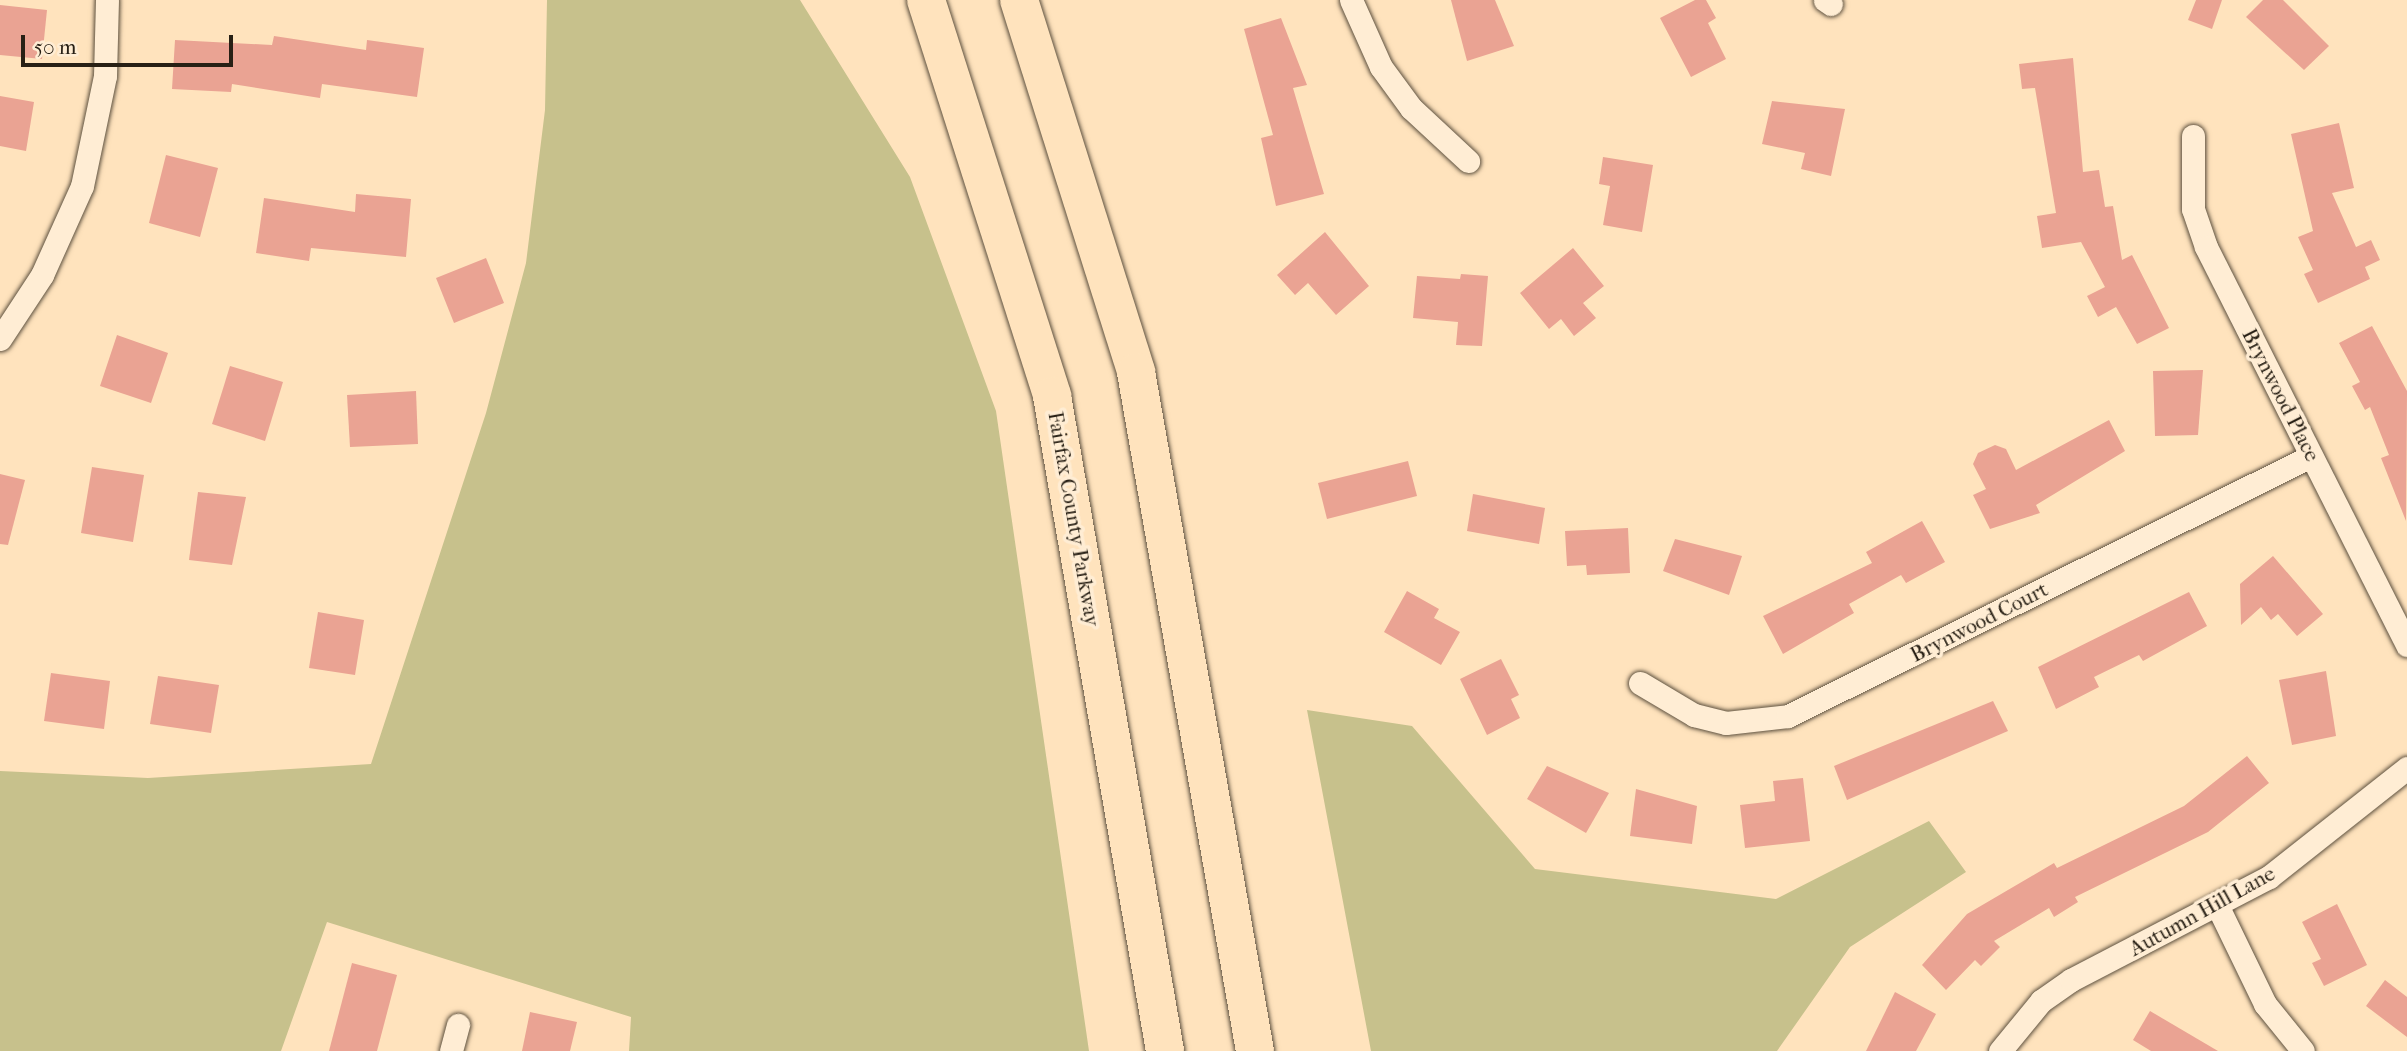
<!DOCTYPE html>
<style>
body{margin:0}
#map{position:relative;width:2407px;height:1051px;overflow:hidden;background:#ffe3bd;font-family:"IM FELL French Canon",serif}
div>[style]{position:absolute}
.green>*{inset:0;background:#c7c18c}
.building>*{inset:0;background:#eaa393}
.roads{filter:drop-shadow(0 0 2px #5e513f) drop-shadow(0 0 2px #5e513f)}
.street>*{height:23px;margin:-11.5px;padding:0 11.5px;transform-origin:11.5px;border-radius:11.5px;background:#ffedd4}
.highway>*{height:38px;margin:-19px;padding:0 19px;transform-origin:19px;border-radius:19px;background:#ffe3bd}
span{translate:-50% -50%;white-space:nowrap;text-align:center;line-height:1.15;-webkit-text-stroke:7px #ffedd4;paint-order:stroke}
.street-label{font-size:21px;color:#282015}
.scale{position:absolute;left:21px;top:35px;width:212px;height:32px;box-sizing:border-box;border:4px solid #282015;border-top:0;padding-left:9px;font-size:21px;line-height:24px;white-space:nowrap;color:#282015;-webkit-text-stroke:5px #ffedd4;paint-order:stroke}
</style>
<div id="map">
<div class="green">
<div style="clip-path:polygon(547px 0,800px 0,910px 177px,996px 411px,1089px 1051px,629px 1051px,631px 1017px,327px 922px,281px 1051px,0 1051px,0 771px,148px 778px,371px 764px,486px 413px,526px 263px,545px 110px)"></div>
<div style="clip-path:polygon(1307px 710px,1412px 726px,1535px 869px,1776px 899px,1929px 821px,1966px 872px,1850px 947px,1777px 1051px,1371px 1051px)"></div>
</div>
<div class="building">
<div style="clip-path:polygon(1451px 0,1495px 0,1514px 46px,1467px 61px)"></div>
<div style="clip-path:polygon(1695px 0,1706px 0,1716px 18px,1708px 23px,1726px 59px,1691px 77px,1660px 18px)"></div>
<div style="clip-path:polygon(2196px 0,2222px 0,2212px 29px,2188px 20px)"></div>
<div style="clip-path:polygon(2263px 0,2283px 0,2329px 46px,2304px 70px,2246px 17px)"></div>
<div style="clip-path:polygon(0 5px,47px 10px,42px 59px,0 55px)"></div>
<div style="clip-path:polygon(1281px 18px,1307px 85px,1293px 88px,1324px 194px,1276px 206px,1261px 138px,1273px 135px,1244px 29px)"></div>
<div style="clip-path:polygon(274px 36px,366px 50px,367px 40px,424px 48px,417px 97px,322px 84px,320px 98px,232px 84px,231px 92px,172px 89px,175px 40px,272px 45px)"></div>
<div style="clip-path:polygon(2073px 58px,2083px 172px,2099px 170px,2105px 207px,2113px 206px,2122px 260px,2132px 255px,2169px 328px,2137px 344px,2116px 307px,2098px 317px,2087px 296px,2105px 287px,2081px 242px,2042px 248px,2037px 216px,2056px 213px,2035px 88px,2022px 89px,2019px 64px)"></div>
<div style="clip-path:polygon(0 96px,34px 102px,26px 151px,0 146px)"></div>
<div style="clip-path:polygon(1772px 101px,1845px 109px,1831px 176px,1801px 169px,1805px 153px,1762px 144px)"></div>
<div style="clip-path:polygon(2339px 123px,2354px 188px,2332px 193px,2356px 247px,2371px 240px,2380px 260px,2365px 267px,2370px 279px,2318px 303px,2304px 274px,2313px 270px,2298px 237px,2313px 231px,2291px 134px)"></div>
<div style="clip-path:polygon(166px 155px,218px 168px,200px 237px,149px 223px)"></div>
<div style="clip-path:polygon(1603px 157px,1653px 165px,1642px 232px,1603px 225px,1610px 186px,1599px 184px)"></div>
<div style="clip-path:polygon(356px 194px,411px 199px,406px 257px,311px 248px,309px 261px,256px 253px,264px 198px,355px 212px)"></div>
<div style="clip-path:polygon(1325px 232px,1369px 286px,1336px 315px,1308px 283px,1295px 295px,1277px 275px)"></div>
<div style="clip-path:polygon(1573px 248px,1604px 286px,1583px 303px,1596px 318px,1574px 336px,1561px 319px,1549px 329px,1520px 293px)"></div>
<div style="clip-path:polygon(486px 258px,504px 303px,454px 323px,436px 278px)"></div>
<div style="clip-path:polygon(1461px 274px,1488px 276px,1482px 346px,1456px 345px,1458px 322px,1413px 318px,1417px 276px,1460px 279px)"></div>
<div style="clip-path:polygon(2372px 326px,2407px 391px,2406px 521px,2381px 458px,2389px 455px,2370px 407px,2365px 410px,2352px 386px,2360px 382px,2339px 343px)"></div>
<div style="clip-path:polygon(117px 335px,168px 353px,151px 403px,100px 386px)"></div>
<div style="clip-path:polygon(230px 366px,283px 382px,265px 441px,212px 424px)"></div>
<div style="clip-path:polygon(2203px 370px,2198px 435px,2155px 436px,2153px 371px)"></div>
<div style="clip-path:polygon(416px 391px,418px 444px,350px 447px,347px 395px)"></div>
<div style="clip-path:polygon(2109px 420px,2125px 451px,2036px 505px,2040px 513px,1990px 529px,1973px 495px,1986px 489px,1973px 464px,1978px 453px,1995px 445px,2006px 449px,2016px 470px)"></div>
<div style="clip-path:polygon(1408px 461px,1417px 496px,1327px 519px,1318px 483px)"></div>
<div style="clip-path:polygon(92px 467px,144px 475px,133px 542px,81px 533px)"></div>
<div style="clip-path:polygon(0 474px,25px 480px,8px 545px,0 544px)"></div>
<div style="clip-path:polygon(198px 492px,246px 497px,232px 565px,189px 560px)"></div>
<div style="clip-path:polygon(1473px 494px,1545px 508px,1539px 544px,1467px 531px)"></div>
<div style="clip-path:polygon(1922px 521px,1945px 562px,1906px 583px,1901px 575px,1849px 604px,1854px 613px,1783px 654px,1763px 616px,1872px 563px,1866px 552px)"></div>
<div style="clip-path:polygon(1628px 528px,1630px 573px,1587px 575px,1586px 565px,1567px 566px,1565px 531px)"></div>
<div style="clip-path:polygon(1675px 539px,1742px 556px,1729px 595px,1663px 571px)"></div>
<div style="clip-path:polygon(2273px 556px,2323px 614px,2297px 636px,2278px 614px,2271px 620px,2261px 607px,2241px 625px,2240px 584px)"></div>
<div style="clip-path:polygon(1407px 591px,1439px 609px,1434px 618px,1460px 632px,1441px 665px,1384px 632px)"></div>
<div style="clip-path:polygon(2189px 592px,2207px 626px,2143px 661px,2139px 655px,2094px 677px,2099px 687px,2056px 709px,2038px 667px)"></div>
<div style="clip-path:polygon(318px 612px,364px 620px,355px 675px,309px 668px)"></div>
<div style="clip-path:polygon(1501px 659px,1519px 695px,1511px 699px,1520px 718px,1487px 735px,1460px 679px)"></div>
<div style="clip-path:polygon(2326px 671px,2336px 736px,2292px 745px,2279px 680px)"></div>
<div style="clip-path:polygon(51px 673px,110px 681px,104px 729px,44px 721px)"></div>
<div style="clip-path:polygon(158px 676px,219px 685px,211px 733px,150px 724px)"></div>
<div style="clip-path:polygon(1993px 701px,2008px 731px,1847px 800px,1834px 766px)"></div>
<div style="clip-path:polygon(2247px 756px,2269px 783px,2208px 832px,2075px 897px,2078px 902px,2054px 917px,2049px 908px,1994px 941px,2000px 947px,1981px 966px,1975px 960px,1946px 990px,1922px 965px,1967px 914px,2054px 863px,2057px 868px,2184px 806px)"></div>
<div style="clip-path:polygon(1547px 766px,1609px 793px,1586px 833px,1527px 799px)"></div>
<div style="clip-path:polygon(1803px 778px,1810px 841px,1745px 848px,1740px 805px,1775px 801px,1773px 781px)"></div>
<div style="clip-path:polygon(1636px 789px,1697px 806px,1692px 844px,1630px 836px)"></div>
<div style="clip-path:polygon(2337px 904px,2367px 965px,2324px 986px,2312px 963px,2321px 959px,2302px 922px)"></div>
<div style="clip-path:polygon(352px 963px,397px 975px,377px 1051px,329px 1051px)"></div>
<div style="clip-path:polygon(2385px 980px,2407px 997px,2407px 1037px,2366px 1006px)"></div>
<div style="clip-path:polygon(1895px 992px,1936px 1014px,1916px 1051px,1866px 1051px)"></div>
<div style="clip-path:polygon(2150px 1011px,2218px 1051px,2151px 1051px,2133px 1040px)"></div>
<div style="clip-path:polygon(530px 1012px,577px 1022px,570px 1051px,522px 1051px)"></div>
</div>
<div class="roads">
<div class="street">
<div style="left:1351px;top:0;width:73px;rotate:65.9deg"></div>
<div style="left:1381px;top:67px;width:51px;rotate:53.8deg"></div>
<div style="left:1411px;top:108px;width:78px;rotate:42.9deg"></div>
<div style="left:1825px;top:0;width:7px;rotate:34deg"></div>
<div style="left:2193px;top:136px;width:73px;rotate:90deg"></div>
<div style="left:2193px;top:209px;width:40px;rotate:71.1deg"></div>
<div style="left:2206px;top:247px;width:446px;rotate:63.2deg"></div>
<div style="left:0;top:339px;width:77px;rotate:-56.7deg"></div>
<div style="left:42px;top:275px;width:98px;rotate:-65.8deg"></div>
<div style="left:82px;top:186px;width:112px;rotate:-78.2deg"></div>
<div style="left:105px;top:76px;width:76px;rotate:-88.5deg"></div>
<div style="left:1640px;top:683px;width:63px;rotate:30.7deg"></div>
<div style="left:1694px;top:715px;width:33px;rotate:14deg"></div>
<div style="left:1726px;top:723px;width:62px;rotate:-6.4deg"></div>
<div style="left:1788px;top:716px;width:584px;rotate:-26.43deg"></div>
<div style="left:2218px;top:907px;width:108px;rotate:64.1deg"></div>
<div style="left:2265px;top:1004px;width:60px;rotate:51deg"></div>
<div style="left:451px;top:1051px;width:27px;rotate:-75deg"></div>
<div style="left:2000px;top:1051px;width:65px;rotate:-50.6deg"></div>
<div style="left:2041px;top:1001px;width:37px;rotate:-35deg"></div>
<div style="left:2071px;top:980px;width:223px;rotate:-27.5deg"></div>
<div style="left:2269px;top:877px;width:176px;rotate:-38.3deg"></div>
</div>
<div class="highway">
<div style="left:926px;top:0;width:416px;rotate:72.3deg"></div>
<div style="left:1052px;top:396px;width:665px;rotate:80.21deg"></div>
<div style="left:1019px;top:0;width:390px;rotate:72.5deg"></div>
<div style="left:1136px;top:372px;width:689px;rotate:80.06deg"></div>
</div>
</div>
<div class="street-label">
<span style="left:2281px;top:395px;rotate:63deg">Brynwood Place</span>
<span style="left:1074px;top:519px;rotate:80deg">Fairfax County Parkway</span>
<span style="left:1979px;top:622px;rotate:-27deg">Brynwood Court</span>
<span style="left:2202px;top:911px;rotate:-29deg">Autumn Hill Lane</span>
</div>
<div class="scale">50 m</div>
</div>
